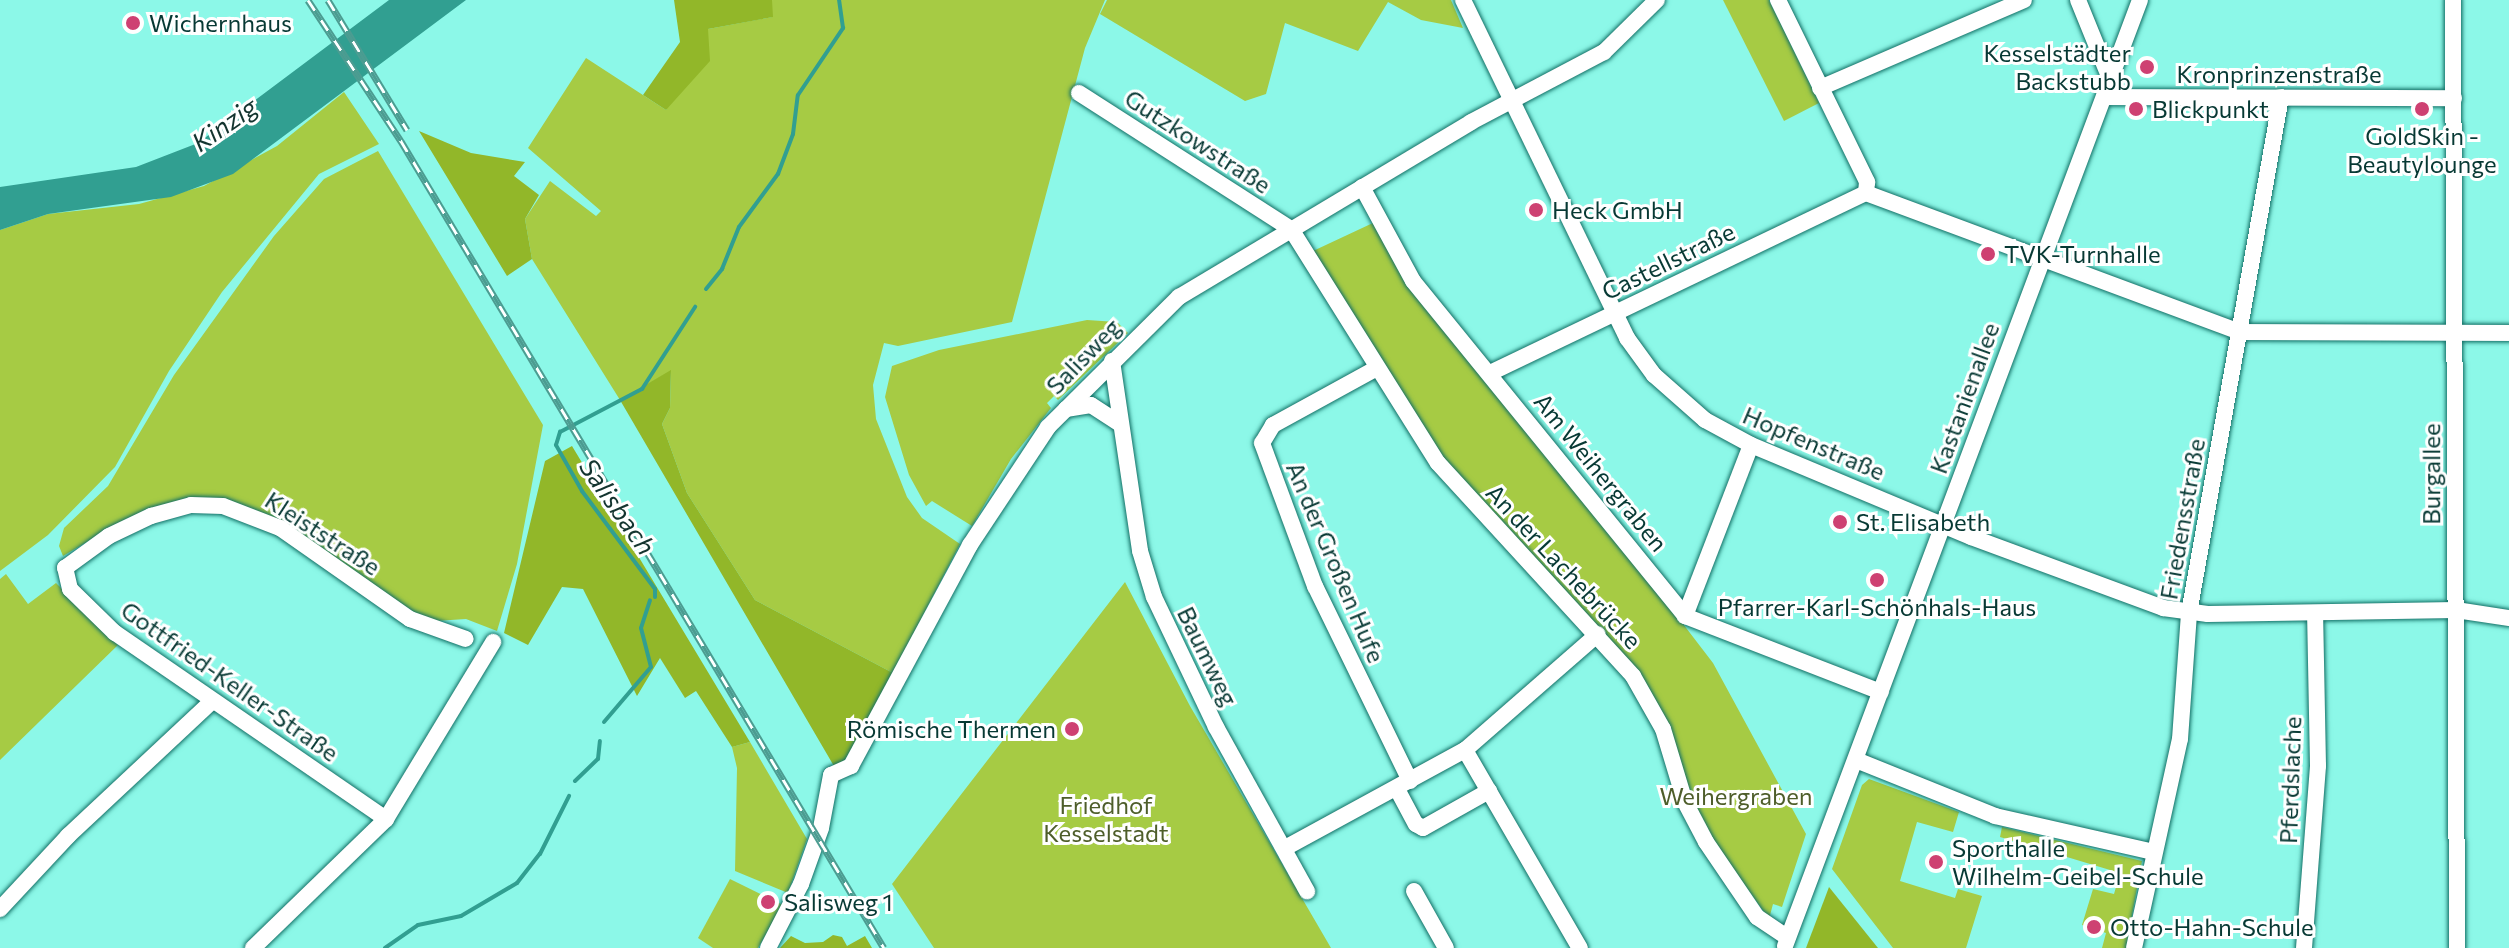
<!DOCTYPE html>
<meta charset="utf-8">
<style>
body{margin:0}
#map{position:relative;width:2509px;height:948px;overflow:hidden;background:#8cf8e8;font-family:Commissioner,sans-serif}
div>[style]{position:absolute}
.green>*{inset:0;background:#a6cb44}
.forest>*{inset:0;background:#92b729}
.water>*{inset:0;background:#319f91}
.stream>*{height:4px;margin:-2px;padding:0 2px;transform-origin:2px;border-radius:2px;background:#319f91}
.roads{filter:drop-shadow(0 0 2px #126f65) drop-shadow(0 0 2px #126f65)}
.minor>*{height:16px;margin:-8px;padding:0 8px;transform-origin:8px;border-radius:8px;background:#fff}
.rail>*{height:7px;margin-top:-3.5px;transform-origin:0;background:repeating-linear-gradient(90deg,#fff 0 12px,#4c9c91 0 24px);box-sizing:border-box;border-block:2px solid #4c9c91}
.dots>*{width:22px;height:22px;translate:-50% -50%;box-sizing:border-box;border:4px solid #fff;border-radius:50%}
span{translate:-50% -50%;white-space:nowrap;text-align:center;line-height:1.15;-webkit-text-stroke:6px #fff;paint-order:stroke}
.poi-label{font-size:24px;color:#073934}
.left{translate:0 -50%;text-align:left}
.right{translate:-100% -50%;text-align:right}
.street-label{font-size:24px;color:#073934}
.park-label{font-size:24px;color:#4e5e2a}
.water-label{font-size:26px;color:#13342f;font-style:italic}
</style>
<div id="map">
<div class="green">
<div style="clip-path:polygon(772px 0,1105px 0,1085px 48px,1012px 322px,898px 346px,884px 343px,873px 385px,876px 419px,907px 497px,922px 518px,960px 544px,893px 673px,755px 600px,687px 493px,662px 424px,670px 408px,671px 371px,620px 400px,532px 259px,525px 219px,550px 181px,596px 216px,601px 211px,528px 148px,586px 58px,666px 110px,708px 29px,772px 17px)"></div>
<div style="clip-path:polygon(1107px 0,1451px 0,1463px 28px,1421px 20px,1388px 2px,1358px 51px,1285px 23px,1266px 94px,1245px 101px,1100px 14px)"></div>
<div style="clip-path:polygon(1723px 0,1769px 0,1819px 103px,1784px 121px)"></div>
<div style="clip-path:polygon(344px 92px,379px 144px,319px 174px,222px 292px,169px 371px,115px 467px,48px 535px,0 571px,0 230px,48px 214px,139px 204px,204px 186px,277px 146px)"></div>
<div style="clip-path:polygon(378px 151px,543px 425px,517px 564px,497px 631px,466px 619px,435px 621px,418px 615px,283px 523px,225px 501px,107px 530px,63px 556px,59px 546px,64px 528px,108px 486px,174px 375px,274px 236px,324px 179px)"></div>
<div style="clip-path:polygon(1375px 222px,1713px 663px,1806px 834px,1782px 907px,1773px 904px,1769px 919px,1700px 822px,1650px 696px,1456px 479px,1313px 251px)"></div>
<div style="clip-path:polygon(1087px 320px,1117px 322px,1128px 333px,1058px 400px,1054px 396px,1047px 403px,1051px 408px,1011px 459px,972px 526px,932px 501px,926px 506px,909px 475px,885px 397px,892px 366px,939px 350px)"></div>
<div style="clip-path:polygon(6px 574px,28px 604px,56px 583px,118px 645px,0 760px,0 579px)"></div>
<div style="clip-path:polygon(1125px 582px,1190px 706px,1331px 948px,934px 948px,892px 884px)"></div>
<div style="clip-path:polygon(750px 742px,807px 839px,788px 893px,735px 871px,737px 768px,732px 747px)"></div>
<div style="clip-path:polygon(1869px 779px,1959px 812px,1953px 832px,1917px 822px,1900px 881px,1955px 898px,1958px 889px,1982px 896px,1966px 948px,1893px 948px,1832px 869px,1862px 785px)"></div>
<div style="clip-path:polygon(2002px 827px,2142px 861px,2126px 948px,2102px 948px,2106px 933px,2082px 925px,2093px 889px,2114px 894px,2120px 873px,2000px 837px)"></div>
<div style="clip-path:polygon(730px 879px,783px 905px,758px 948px,713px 948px,698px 938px)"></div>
</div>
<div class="forest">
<div style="clip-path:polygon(674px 0,772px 0,773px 17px,708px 29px,710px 61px,666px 110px,643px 95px,680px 42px)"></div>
<div style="clip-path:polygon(419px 131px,471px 153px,525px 162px,514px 176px,539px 195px,525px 219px,532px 259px,507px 276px)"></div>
<div style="clip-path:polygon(671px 370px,670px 408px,662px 424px,687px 493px,755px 600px,893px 673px,838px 773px,620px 400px)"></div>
<div style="clip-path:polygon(572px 446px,750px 742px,732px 747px,696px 691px,685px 698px,660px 658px,637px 696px,583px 589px,562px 587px,528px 645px,504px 633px,545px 461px)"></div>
<div style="clip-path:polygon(1829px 887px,1878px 948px,1806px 948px)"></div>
<div style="clip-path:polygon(833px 935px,842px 937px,847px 946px,865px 936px,872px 948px,780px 948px,791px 936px,805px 943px,823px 942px)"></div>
</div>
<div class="water">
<div style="clip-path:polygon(389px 0,466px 0,233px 174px,171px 197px,48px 214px,0 230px,0 187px,136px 167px,198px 143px)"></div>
</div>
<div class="stream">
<div style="left:706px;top:289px;width:26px;rotate:-51deg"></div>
<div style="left:722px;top:269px;width:45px;rotate:-68deg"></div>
<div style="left:739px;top:227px;width:66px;rotate:-53.7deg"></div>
<div style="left:778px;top:174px;width:43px;rotate:-69.4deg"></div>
<div style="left:793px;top:134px;width:39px;rotate:-83deg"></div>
<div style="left:798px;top:95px;width:81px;rotate:-56.1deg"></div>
<div style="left:843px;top:28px;width:28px;rotate:-98deg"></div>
<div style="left:655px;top:597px;width:8px;rotate:-90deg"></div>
<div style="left:655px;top:589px;width:122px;rotate:-126.7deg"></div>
<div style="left:582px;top:491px;width:53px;rotate:-119.5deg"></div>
<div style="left:556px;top:445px;width:14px;rotate:-73deg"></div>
<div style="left:560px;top:432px;width:93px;rotate:-27.7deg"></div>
<div style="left:642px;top:389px;width:98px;rotate:-57.1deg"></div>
<div style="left:604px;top:722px;width:72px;rotate:-49.5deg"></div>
<div style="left:651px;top:667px;width:40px;rotate:-104.4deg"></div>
<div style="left:641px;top:628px;width:29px;rotate:-72deg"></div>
<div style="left:575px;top:781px;width:32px;rotate:-44deg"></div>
<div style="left:598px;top:759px;width:18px;rotate:-84deg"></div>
<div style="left:385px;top:948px;width:40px;rotate:-34.9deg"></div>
<div style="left:418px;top:925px;width:44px;rotate:-11.8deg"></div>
<div style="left:461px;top:916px;width:65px;rotate:-30.5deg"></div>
<div style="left:517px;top:883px;width:37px;rotate:-52deg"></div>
<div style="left:540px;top:854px;width:65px;rotate:-63.4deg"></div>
</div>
<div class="roads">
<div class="minor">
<div style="left:1463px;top:0;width:376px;rotate:64.1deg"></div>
<div style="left:1627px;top:338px;width:46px;rotate:53.9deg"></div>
<div style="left:1654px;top:375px;width:68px;rotate:41.4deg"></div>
<div style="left:1705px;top:420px;width:52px;rotate:28.5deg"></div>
<div style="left:1751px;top:445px;width:238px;rotate:22.7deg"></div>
<div style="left:1971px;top:537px;width:205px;rotate:20.3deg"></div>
<div style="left:2163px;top:608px;width:45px;rotate:7.6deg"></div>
<div style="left:2208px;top:614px;width:248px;rotate:-0.9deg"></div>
<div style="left:2456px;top:610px;width:54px;rotate:8.6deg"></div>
<div style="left:1778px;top:0;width:203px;rotate:63.9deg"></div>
<div style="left:1867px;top:182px;width:11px;rotate:95deg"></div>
<div style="left:1866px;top:193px;width:398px;rotate:20.4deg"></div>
<div style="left:2239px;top:332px;width:270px;rotate:0.2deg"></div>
<div style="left:2078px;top:0;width:85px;rotate:67.9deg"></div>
<div style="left:2453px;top:0;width:948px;rotate:89.76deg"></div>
<div style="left:1820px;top:88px;width:222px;rotate:-23.3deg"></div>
<div style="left:1079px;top:93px;width:252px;rotate:32.7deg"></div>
<div style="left:1291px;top:229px;width:276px;rotate:57.9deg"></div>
<div style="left:1438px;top:463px;width:289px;rotate:47.5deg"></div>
<div style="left:1633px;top:676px;width:61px;rotate:60.5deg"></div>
<div style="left:1663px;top:729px;width:76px;rotate:73.2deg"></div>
<div style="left:1685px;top:802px;width:45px;rotate:62.3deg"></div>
<div style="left:1706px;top:842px;width:91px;rotate:55.8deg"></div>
<div style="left:1757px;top:917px;width:37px;rotate:34deg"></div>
<div style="left:2104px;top:97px;width:350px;rotate:0.2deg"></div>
<div style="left:1362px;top:187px;width:107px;rotate:61.5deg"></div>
<div style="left:1413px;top:281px;width:432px;rotate:50.9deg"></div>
<div style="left:1685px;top:616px;width:210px;rotate:21.2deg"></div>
<div style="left:1112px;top:361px;width:192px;rotate:81.6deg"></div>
<div style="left:1140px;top:551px;width:48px;rotate:73.1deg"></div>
<div style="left:1154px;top:597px;width:144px;rotate:64.5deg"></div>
<div style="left:1216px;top:727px;width:188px;rotate:61deg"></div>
<div style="left:1377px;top:368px;width:119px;rotate:151.3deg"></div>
<div style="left:1273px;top:425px;width:21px;rotate:121deg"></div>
<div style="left:1262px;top:443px;width:153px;rotate:69.7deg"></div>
<div style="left:1315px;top:586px;width:217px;rotate:64deg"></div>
<div style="left:1490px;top:373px;width:417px;rotate:-25.6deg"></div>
<div style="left:1066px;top:409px;width:25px;rotate:-9deg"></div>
<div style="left:1091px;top:405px;width:33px;rotate:33deg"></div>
<div style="left:1685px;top:616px;width:183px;rotate:-68.9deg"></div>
<div style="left:1465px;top:750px;width:229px;rotate:59.9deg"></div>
<div style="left:1856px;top:760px;width:150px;rotate:21.9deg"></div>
<div style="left:1995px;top:816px;width:162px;rotate:12.8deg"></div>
<div style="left:1397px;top:789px;width:40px;rotate:62deg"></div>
<div style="left:1416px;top:824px;width:8px;rotate:30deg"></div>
<div style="left:1423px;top:828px;width:76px;rotate:-29.3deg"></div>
<div style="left:386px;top:819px;width:329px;rotate:-145.5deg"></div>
<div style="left:115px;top:633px;width:63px;rotate:-135.6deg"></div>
<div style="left:70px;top:589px;width:22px;rotate:-103deg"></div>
<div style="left:65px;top:568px;width:54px;rotate:-36deg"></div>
<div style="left:109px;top:536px;width:47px;rotate:-25.5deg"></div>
<div style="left:151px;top:516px;width:41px;rotate:-15.4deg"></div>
<div style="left:191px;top:505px;width:32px;rotate:2deg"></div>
<div style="left:223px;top:506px;width:61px;rotate:21.1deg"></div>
<div style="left:280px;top:528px;width:159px;rotate:35deg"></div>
<div style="left:410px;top:619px;width:59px;rotate:19.7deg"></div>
<div style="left:1285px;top:848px;width:205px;rotate:-28.6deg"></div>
<div style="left:1465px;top:750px;width:176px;rotate:-41.1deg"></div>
<div style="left:1414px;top:891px;width:65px;rotate:60.7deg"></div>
<div style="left:0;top:909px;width:100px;rotate:-47deg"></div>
<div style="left:68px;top:836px;width:196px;rotate:-43.1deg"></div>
<div style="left:1785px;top:946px;width:1010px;rotate:-69.43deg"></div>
<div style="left:253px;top:948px;width:185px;rotate:-44.1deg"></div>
<div style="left:386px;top:819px;width:207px;rotate:-58.8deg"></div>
<div style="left:768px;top:948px;width:72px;rotate:-62.7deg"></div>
<div style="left:801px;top:884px;width:59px;rotate:-70.3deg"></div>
<div style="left:821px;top:828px;width:54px;rotate:-79.3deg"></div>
<div style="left:831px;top:775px;width:22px;rotate:-24deg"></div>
<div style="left:851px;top:766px;width:251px;rotate:-61.7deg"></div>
<div style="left:970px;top:545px;width:141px;rotate:-56.5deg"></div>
<div style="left:1048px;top:427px;width:185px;rotate:-44.8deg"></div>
<div style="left:1179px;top:297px;width:340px;rotate:-30.9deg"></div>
<div style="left:1471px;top:122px;width:150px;rotate:-27.8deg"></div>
<div style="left:1604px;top:52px;width:74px;rotate:-44.5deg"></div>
<div style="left:2134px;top:948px;width:214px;rotate:-77.6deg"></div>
<div style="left:2180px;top:739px;width:126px;rotate:-85.9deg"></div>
<div style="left:2189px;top:613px;width:524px;rotate:-79.89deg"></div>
<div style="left:2304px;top:948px;width:183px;rotate:-85.6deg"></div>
<div style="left:2318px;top:766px;width:153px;rotate:-91.1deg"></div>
</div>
</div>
<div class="rail">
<div style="left:308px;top:0;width:169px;rotate:56.6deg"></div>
<div style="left:401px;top:141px;width:940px;rotate:59.1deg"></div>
<div style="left:328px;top:0;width:152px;rotate:58.7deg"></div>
</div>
<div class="dots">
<div style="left:133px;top:23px;background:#ce4172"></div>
<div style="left:2147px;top:67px;background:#ce4172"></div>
<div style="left:2136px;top:109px;background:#ce4172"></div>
<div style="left:2422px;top:109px;background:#ce4172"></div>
<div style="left:1536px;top:210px;background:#ce4172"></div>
<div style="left:1988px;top:254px;background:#ce4172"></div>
<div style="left:1840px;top:522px;background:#ce4172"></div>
<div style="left:1877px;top:580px;background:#ce4172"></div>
<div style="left:1072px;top:729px;background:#ce4172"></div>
<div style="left:1936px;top:862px;background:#ce4172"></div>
<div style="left:768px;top:902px;background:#ce4172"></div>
<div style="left:2094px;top:927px;background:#ce4172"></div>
</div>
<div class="poi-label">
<span class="left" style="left:149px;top:23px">Wichernhaus</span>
<span class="right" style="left:2131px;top:67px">Kesselstädter<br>Backstubb</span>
<span class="left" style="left:2152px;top:109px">Blickpunkt</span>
<span style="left:2422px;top:150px">GoldSkin -<br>Beautylounge</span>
<span class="left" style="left:1552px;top:210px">Heck GmbH</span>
<span class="left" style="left:2004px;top:254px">TVK-Turnhalle</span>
<span class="left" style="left:1856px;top:522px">St. Elisabeth</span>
<span style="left:1877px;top:607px">Pfarrer-Karl-Schönhals-Haus</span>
<span class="right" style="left:1056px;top:729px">Römische Thermen</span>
<span class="left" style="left:1952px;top:862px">Sporthalle<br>Wilhelm-Geibel-Schule</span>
<span class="left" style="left:784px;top:902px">Salisweg 1</span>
<span class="left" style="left:2110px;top:927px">Otto-Hahn-Schule</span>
</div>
<div class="street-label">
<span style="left:2279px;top:74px">Kronprinzenstraße</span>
<span style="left:1198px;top:141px;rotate:33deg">Gutzkowstraße</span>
<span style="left:1668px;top:261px;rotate:-26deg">Castellstraße</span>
<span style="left:1083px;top:356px;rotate:-46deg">Salisweg</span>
<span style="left:1964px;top:398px;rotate:-70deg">Kastanienallee</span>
<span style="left:1814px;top:443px;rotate:23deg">Hopfenstraße</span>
<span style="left:1601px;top:472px;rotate:51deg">Am Weihergraben</span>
<span style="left:2431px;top:474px;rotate:-90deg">Burgallee</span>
<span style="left:2182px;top:519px;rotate:-80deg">Friedensstraße</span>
<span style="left:323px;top:533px;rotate:33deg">Kleiststraße</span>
<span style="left:1336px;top:562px;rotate:67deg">An der Großen Hufe</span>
<span style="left:1564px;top:566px;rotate:47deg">An der Lachebrücke</span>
<span style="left:1208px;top:656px;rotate:64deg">Baumweg</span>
<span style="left:230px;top:681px;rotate:35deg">Gottfried-Keller-Straße</span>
<span style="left:2290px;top:780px;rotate:-88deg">Pferdslache</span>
</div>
<div class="park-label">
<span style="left:1736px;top:796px">Weihergraben</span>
<span style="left:1106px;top:819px">Friedhof<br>Kesselstadt</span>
</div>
<div class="water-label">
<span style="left:224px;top:124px;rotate:-35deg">Kinzig</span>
<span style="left:618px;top:506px;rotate:55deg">Salisbach</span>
</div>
</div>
